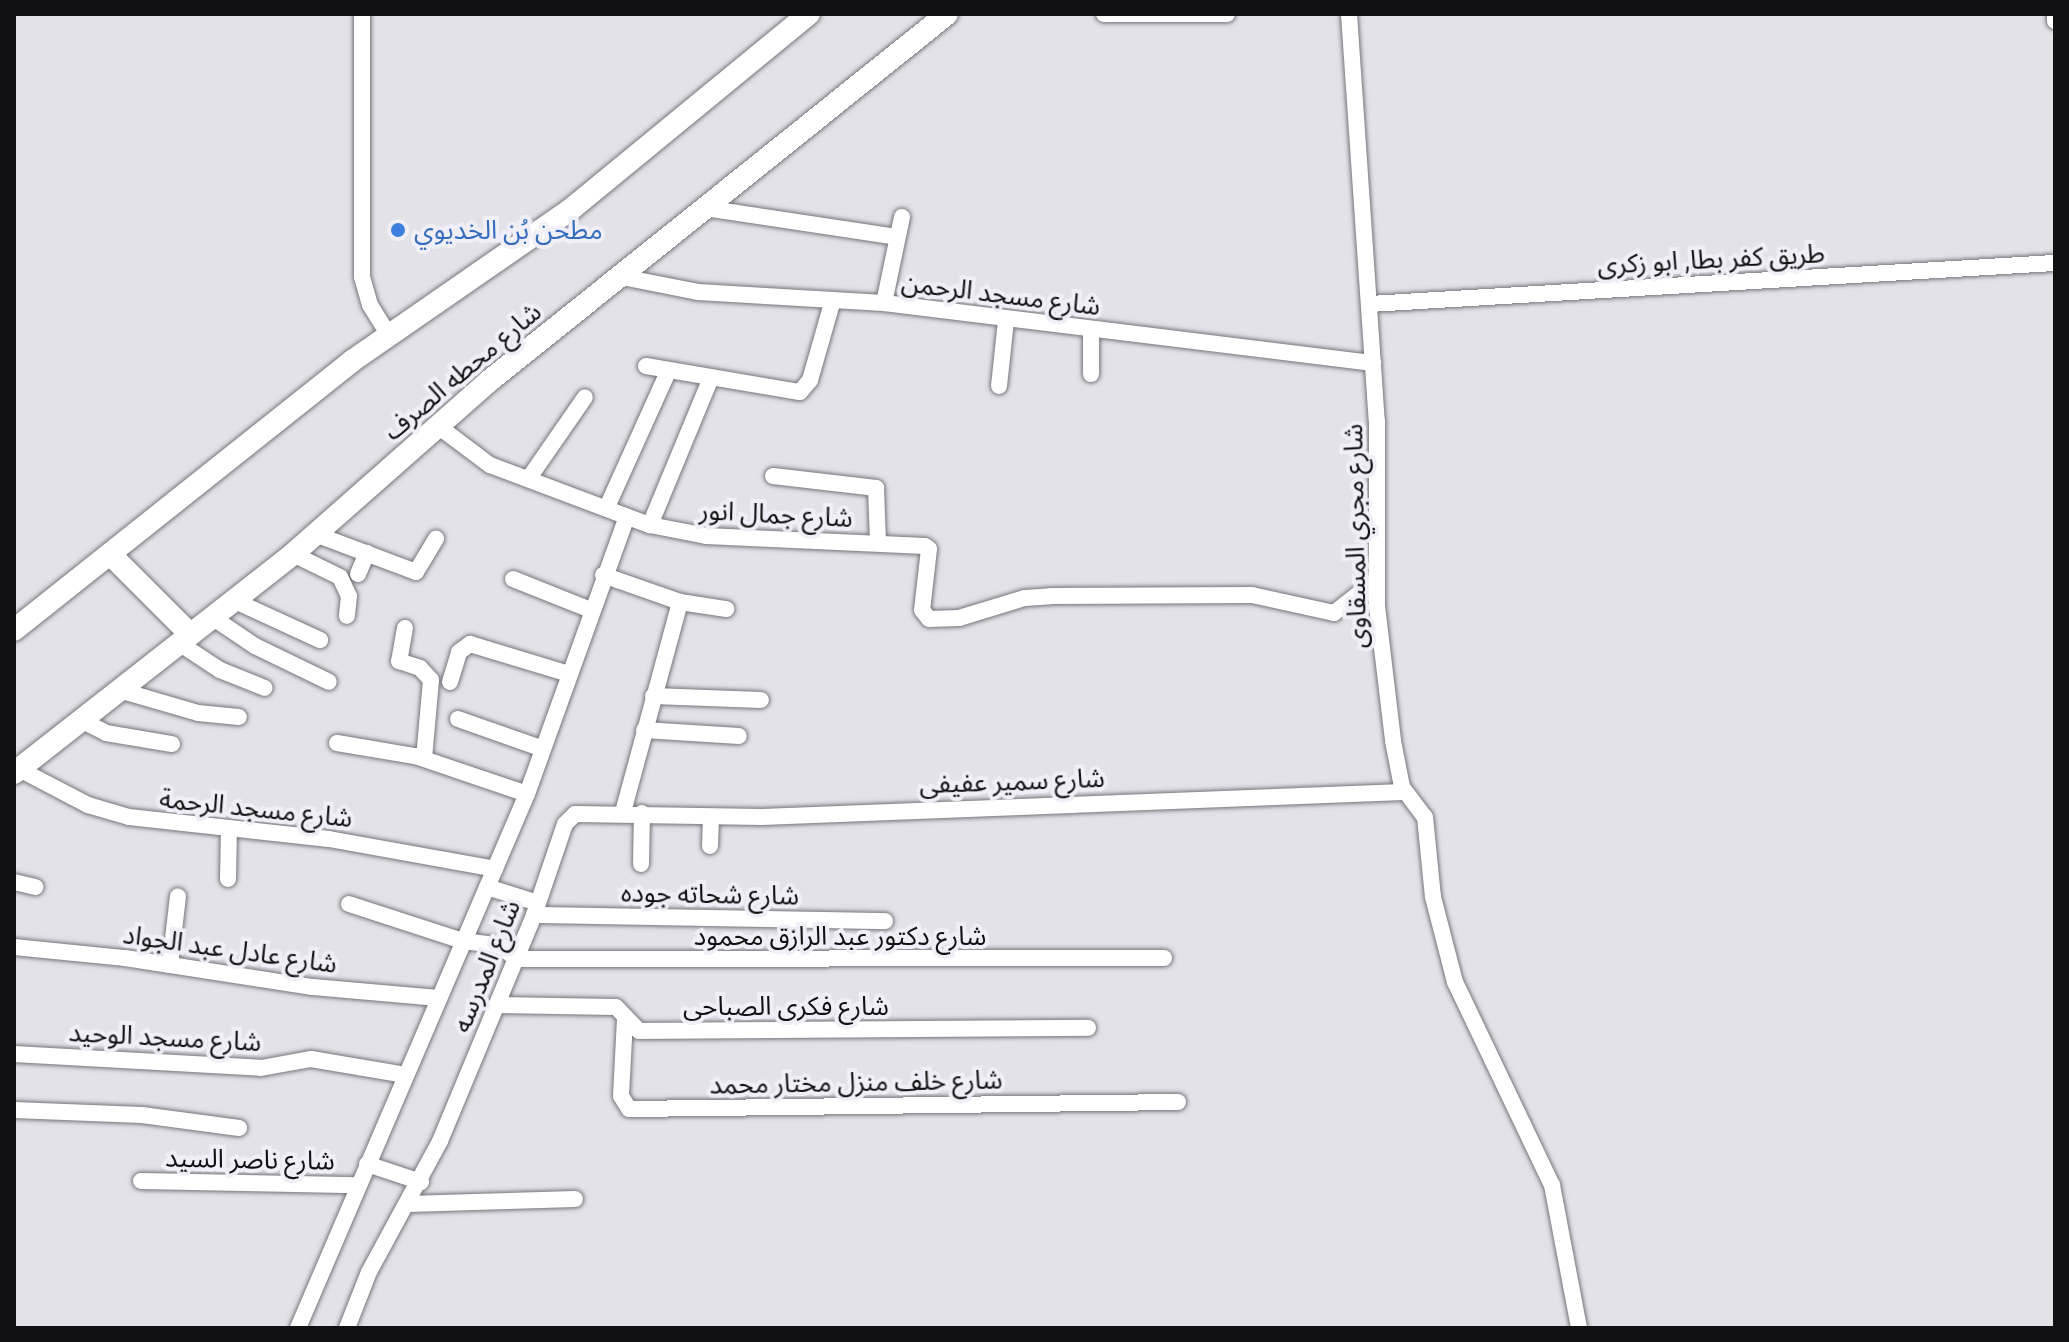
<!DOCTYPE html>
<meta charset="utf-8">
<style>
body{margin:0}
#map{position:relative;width:2069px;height:1342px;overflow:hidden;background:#e3e2e9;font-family:Ubuntu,"Noto Sans Arabic",sans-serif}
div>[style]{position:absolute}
.roads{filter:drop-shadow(0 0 2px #76757b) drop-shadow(0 0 2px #76757b)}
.street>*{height:16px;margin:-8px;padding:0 8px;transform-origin:8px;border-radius:8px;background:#fff}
.secondary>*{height:22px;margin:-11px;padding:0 11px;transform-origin:11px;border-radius:11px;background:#fff}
.dots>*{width:22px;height:22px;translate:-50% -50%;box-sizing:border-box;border:4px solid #f0eff7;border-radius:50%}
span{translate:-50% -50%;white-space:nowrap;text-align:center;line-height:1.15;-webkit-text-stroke:8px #f0eff7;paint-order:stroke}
.shop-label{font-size:26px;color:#366cbe}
.left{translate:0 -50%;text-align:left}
.street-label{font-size:26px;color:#111113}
.frame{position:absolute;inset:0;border:16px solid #111113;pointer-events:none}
</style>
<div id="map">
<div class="roads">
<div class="street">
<div style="left:362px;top:14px;width:263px;rotate:90deg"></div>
<div style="left:362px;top:277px;width:29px;rotate:74deg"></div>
<div style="left:370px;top:305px;width:36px;rotate:58deg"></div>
<div style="left:1104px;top:14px;width:123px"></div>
<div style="left:1349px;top:14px;width:408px;rotate:86.1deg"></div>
<div style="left:1377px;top:421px;width:185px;rotate:90deg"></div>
<div style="left:1377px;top:606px;width:136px;rotate:83.2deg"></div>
<div style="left:1393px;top:741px;width:47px;rotate:78.9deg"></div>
<div style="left:1402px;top:787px;width:38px;rotate:53deg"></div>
<div style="left:1425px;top:817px;width:80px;rotate:84.3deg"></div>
<div style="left:1433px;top:897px;width:88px;rotate:75.5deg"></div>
<div style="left:1455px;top:982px;width:225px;rotate:64.5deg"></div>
<div style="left:1552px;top:1185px;width:146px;rotate:79.3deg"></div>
<div style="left:2055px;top:14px;width:7px;rotate:90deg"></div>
<div style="left:705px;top:208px;width:194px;rotate:8.6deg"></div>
<div style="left:622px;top:277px;width:77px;rotate:11.2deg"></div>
<div style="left:698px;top:292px;width:186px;rotate:3.4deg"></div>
<div style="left:884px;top:303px;width:493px;rotate:7deg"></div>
<div style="left:884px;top:303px;width:88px;rotate:-78.2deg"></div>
<div style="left:1370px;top:304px;width:686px;rotate:-3.43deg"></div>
<div style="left:646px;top:366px;width:156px;rotate:9.6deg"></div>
<div style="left:800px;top:392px;width:16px;rotate:-50deg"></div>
<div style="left:810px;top:380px;width:83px;rotate:-74deg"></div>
<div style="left:1091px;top:374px;width:44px;rotate:-90deg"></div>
<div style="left:999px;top:386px;width:66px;rotate:-83.9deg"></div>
<div style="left:438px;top:426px;width:65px;rotate:36.9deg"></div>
<div style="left:490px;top:465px;width:171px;rotate:20.6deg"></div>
<div style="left:650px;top:525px;width:57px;rotate:11.1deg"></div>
<div style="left:706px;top:536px;width:219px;rotate:2.6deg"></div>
<div style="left:925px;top:546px;width:5px;rotate:37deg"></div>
<div style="left:929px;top:549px;width:61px;rotate:96.5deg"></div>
<div style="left:922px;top:610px;width:11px;rotate:52deg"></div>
<div style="left:929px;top:619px;width:30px;rotate:-2deg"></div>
<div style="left:959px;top:618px;width:69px;rotate:-16.9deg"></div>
<div style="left:1025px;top:598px;width:26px;rotate:-4deg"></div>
<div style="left:1051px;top:596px;width:201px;rotate:-0.3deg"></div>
<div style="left:1252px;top:595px;width:84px;rotate:12.4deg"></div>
<div style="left:1334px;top:613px;width:53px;rotate:-38.2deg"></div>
<div style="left:773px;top:476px;width:104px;rotate:6.6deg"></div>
<div style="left:876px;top:488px;width:55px;rotate:87.9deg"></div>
<div style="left:529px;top:478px;width:98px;rotate:-55.3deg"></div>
<div style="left:607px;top:507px;width:150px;rotate:-65.7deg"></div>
<div style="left:650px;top:525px;width:159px;rotate:-67.5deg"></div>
<div style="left:315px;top:534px;width:108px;rotate:20.6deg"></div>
<div style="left:416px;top:572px;width:39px;rotate:-59deg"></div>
<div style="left:293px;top:554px;width:52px;rotate:26.1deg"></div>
<div style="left:340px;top:577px;width:21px;rotate:65deg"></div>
<div style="left:349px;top:596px;width:20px;rotate:96deg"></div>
<div style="left:358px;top:574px;width:23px;rotate:-67deg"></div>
<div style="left:603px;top:575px;width:82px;rotate:19.3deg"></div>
<div style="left:680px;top:602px;width:47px;rotate:8.7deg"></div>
<div style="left:513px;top:579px;width:84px;rotate:21.7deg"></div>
<div style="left:233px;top:600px;width:96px;rotate:24.7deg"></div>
<div style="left:212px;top:617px;width:52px;rotate:34deg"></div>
<div style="left:255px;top:646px;width:82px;rotate:25.9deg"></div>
<div style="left:405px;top:628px;width:34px;rotate:100deg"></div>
<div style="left:399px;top:661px;width:22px;rotate:18deg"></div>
<div style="left:420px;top:668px;width:16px;rotate:47deg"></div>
<div style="left:431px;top:680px;width:78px;rotate:95.1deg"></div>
<div style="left:179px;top:643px;width:49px;rotate:33.4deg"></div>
<div style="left:220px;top:670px;width:48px;rotate:21.8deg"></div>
<div style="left:450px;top:682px;width:31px;rotate:-73deg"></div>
<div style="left:459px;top:652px;width:14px;rotate:-36deg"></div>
<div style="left:470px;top:644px;width:103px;rotate:16.9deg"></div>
<div style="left:119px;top:690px;width:82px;rotate:16.2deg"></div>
<div style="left:198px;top:713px;width:41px;rotate:5.6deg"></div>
<div style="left:653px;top:696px;width:108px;rotate:2.1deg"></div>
<div style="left:79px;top:719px;width:30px;rotate:27deg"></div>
<div style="left:106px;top:733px;width:67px;rotate:9.5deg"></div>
<div style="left:458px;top:719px;width:90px;rotate:19.4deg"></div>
<div style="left:644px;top:730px;width:95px;rotate:3.6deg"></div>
<div style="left:337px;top:743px;width:79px;rotate:9.5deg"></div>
<div style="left:415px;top:756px;width:118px;rotate:18.7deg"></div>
<div style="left:19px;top:769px;width:78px;rotate:27.6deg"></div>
<div style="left:88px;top:805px;width:43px;rotate:16.3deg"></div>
<div style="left:129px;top:817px;width:201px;rotate:6.3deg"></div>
<div style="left:329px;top:839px;width:169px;rotate:10.2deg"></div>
<div style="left:623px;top:812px;width:218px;rotate:-74.8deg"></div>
<div style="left:710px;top:846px;width:29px;rotate:-88deg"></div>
<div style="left:641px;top:864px;width:51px;rotate:-88.9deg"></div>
<div style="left:228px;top:879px;width:50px;rotate:-88.9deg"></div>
<div style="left:14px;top:882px;width:22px;rotate:13deg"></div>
<div style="left:487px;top:887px;width:53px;rotate:17.4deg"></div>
<div style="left:349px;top:904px;width:120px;rotate:18deg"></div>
<div style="left:463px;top:941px;width:38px;rotate:7deg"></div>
<div style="left:501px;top:946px;width:20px;rotate:41deg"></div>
<div style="left:516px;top:959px;width:648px;rotate:-0.09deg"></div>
<div style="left:534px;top:915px;width:351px;rotate:1deg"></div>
<div style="left:14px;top:947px;width:112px;rotate:5.7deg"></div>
<div style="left:125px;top:958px;width:190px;rotate:8.8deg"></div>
<div style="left:313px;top:987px;width:126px;rotate:5deg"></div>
<div style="left:170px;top:965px;width:69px;rotate:-83.4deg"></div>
<div style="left:496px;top:1005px;width:120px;rotate:1deg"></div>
<div style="left:616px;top:1007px;width:33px;rotate:46deg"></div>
<div style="left:639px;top:1031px;width:449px;rotate:-0.4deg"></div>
<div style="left:625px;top:1019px;width:77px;rotate:93deg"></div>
<div style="left:621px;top:1096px;width:15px;rotate:58deg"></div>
<div style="left:629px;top:1109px;width:549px;rotate:-0.73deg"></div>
<div style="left:14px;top:1054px;width:247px;rotate:3.2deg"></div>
<div style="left:261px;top:1068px;width:51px;rotate:-10.2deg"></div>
<div style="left:311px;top:1059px;width:96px;rotate:9.6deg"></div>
<div style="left:14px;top:1110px;width:128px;rotate:2.2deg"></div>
<div style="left:142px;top:1115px;width:98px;rotate:7.6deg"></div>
<div style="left:367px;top:1164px;width:57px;rotate:18.4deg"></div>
<div style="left:141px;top:1181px;width:217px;rotate:1.1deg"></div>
<div style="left:408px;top:1204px;width:167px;rotate:-1.7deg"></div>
<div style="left:298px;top:1328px;width:581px;rotate:-66.79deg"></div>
<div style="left:527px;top:794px;width:295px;rotate:-70.2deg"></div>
<div style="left:347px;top:1328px;width:60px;rotate:-68.6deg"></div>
<div style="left:369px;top:1272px;width:149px;rotate:-61.5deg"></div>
<div style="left:440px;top:1141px;width:245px;rotate:-67.4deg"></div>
<div style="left:534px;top:915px;width:96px;rotate:-71.2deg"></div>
<div style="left:565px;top:824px;width:14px;rotate:-45deg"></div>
<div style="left:575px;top:814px;width:187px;rotate:0.9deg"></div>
<div style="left:762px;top:817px;width:642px;rotate:-2.23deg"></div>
</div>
<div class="secondary">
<div style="left:111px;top:555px;width:112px;rotate:45deg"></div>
<div style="left:14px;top:630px;width:432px;rotate:-38.5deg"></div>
<div style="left:352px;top:361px;width:265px;rotate:-34.7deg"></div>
<div style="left:570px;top:210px;width:309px;rotate:-39.4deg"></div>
<div style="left:14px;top:773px;width:355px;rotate:-38.1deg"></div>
<div style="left:293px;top:554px;width:260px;rotate:-41.4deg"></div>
<div style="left:488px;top:382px;width:588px;rotate:-38.72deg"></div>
</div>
</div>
<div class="dots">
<div style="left:398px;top:230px;background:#3f7fe0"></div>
</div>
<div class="shop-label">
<span class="left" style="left:414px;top:230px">مطحن بُن الخديوي</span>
</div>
<div class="street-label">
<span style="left:1711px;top:259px;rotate:-3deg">طريق كفر بطا, ابو زكرى</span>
<span style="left:1001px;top:294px;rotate:7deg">شارع مسجد الرحمن</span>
<span style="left:462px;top:371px;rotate:-40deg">شارع محطه الصرف</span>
<span style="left:776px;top:514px;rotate:3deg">شارع جمال انور</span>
<span style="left:1355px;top:536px;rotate:-91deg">شارع مجري المسقاوى</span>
<span style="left:1012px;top:781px;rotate:-2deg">شارع سمير عفيفى</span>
<span style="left:256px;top:808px;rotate:6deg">شارع مسجد الرحمة</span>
<span style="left:710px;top:894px;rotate:1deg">شارع شحاته جوده</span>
<span style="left:840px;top:936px">شارع دكتور عبد الرازق محمود</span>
<span style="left:230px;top:949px;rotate:8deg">شارع عادل عبد الجواد</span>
<span style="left:486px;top:966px;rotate:-68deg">شارع المدرسه</span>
<span style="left:786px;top:1006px">شارع فكرى الصباحى</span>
<span style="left:165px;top:1037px;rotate:3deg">شارع مسجد الوحيد</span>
<span style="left:856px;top:1082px;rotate:-1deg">شارع خلف منزل مختار محمد</span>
<span style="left:250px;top:1159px;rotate:1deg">شارع ناصر السيد</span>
</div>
<div class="frame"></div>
</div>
